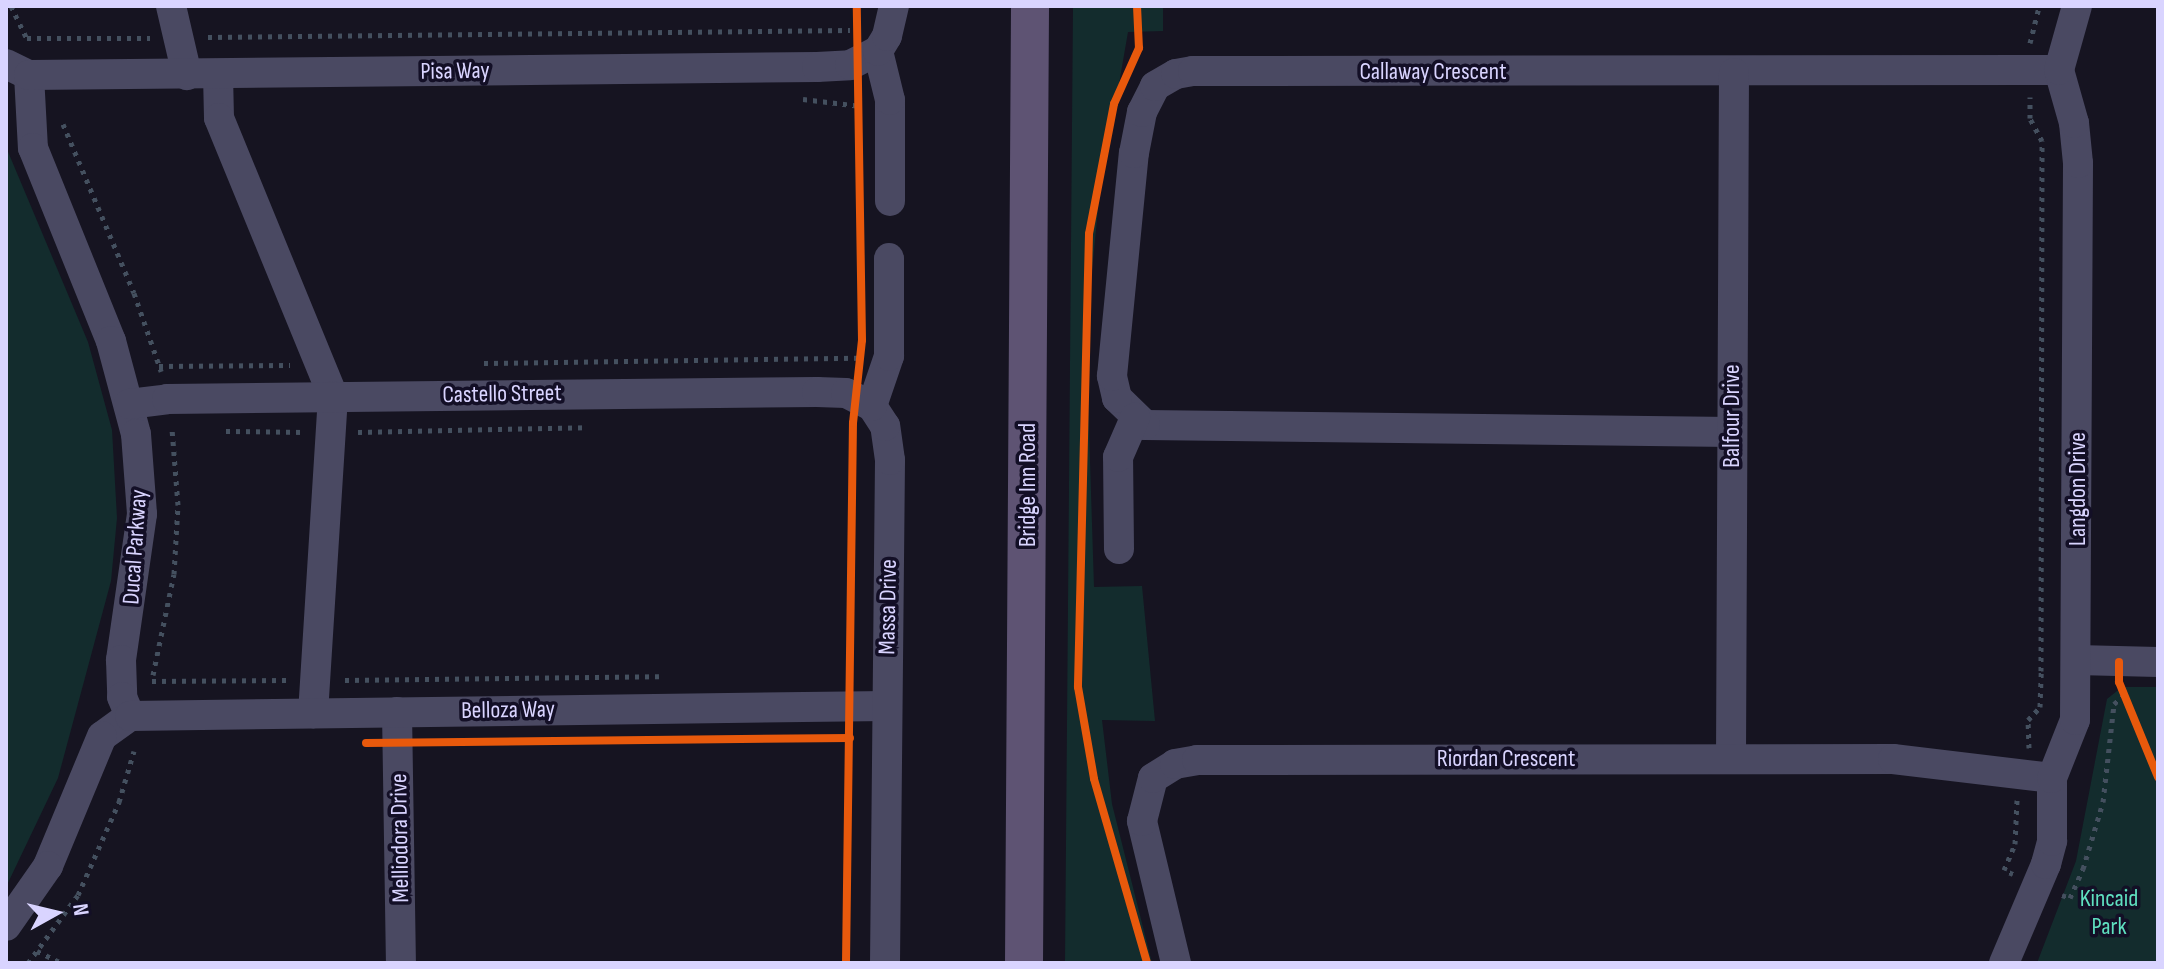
<!DOCTYPE html>
<style>
body{margin:0}
#map{position:relative;width:2164px;height:969px;overflow:hidden;background:#161421;font-family:"Sofia Sans Condensed",sans-serif}
div>[style]{position:absolute}
.green>*{inset:0;background:#132c2d}
.path>*{height:5px;margin-top:-2.5px;transform-origin:0;background:repeating-linear-gradient(90deg,#44505f 0 4px,transparent 0 10px)}
.minor>*{height:30px;margin:-15px;padding:0 15px;transform-origin:15px;border-radius:15px;background:#4a4962}
.major>*{height:38px;margin:-19px;padding:0 19px;transform-origin:19px;border-radius:19px;background:#5e5373}
.cycleway>*{height:8px;margin:-4px;padding:0 4px;transform-origin:4px;border-radius:4px;background:#e8590c}
span{translate:-50% -50%;white-space:nowrap;text-align:center;line-height:1.15;-webkit-text-stroke:7px #130f26;paint-order:stroke}
.street-label{font-size:24px;color:#d9d4ff}
.park-label{font-size:24px;color:#5fe0c0}
.frame{position:absolute;inset:0;border:8px solid #d9d4ff;pointer-events:none}
.north{position:absolute;left:16px;top:873px;width:80px;height:80px;-webkit-text-stroke:6px #130f26;paint-order:stroke;rotate:82deg;font-size:22px;font-weight:700;line-height:32px;text-align:center;color:#d9d4ff}
.north::after{content:'';display:block;margin:auto;width:28px;height:36px;background:#d9d4ff;clip-path:polygon(50% 0,100% 100%,50% 72%,0 100%)}
</style>
<div id="map">
<div class="green">
<div style="clip-path:polygon(1073px 6px,1163px 6px,1163px 31px,1128px 32px,1099px 199px,1086px 334px,1094px 587px,1142px 586px,1155px 721px,1102px 720px,1112px 804px,1152px 963px,1065px 963px)"></div>
<div style="clip-path:polygon(6px 147px,88px 342px,112px 430px,117px 518px,111px 581px,58px 778px,6px 887px)"></div>
<div style="clip-path:polygon(2122px 687px,2158px 687px,2158px 963px,2037px 963px,2076px 861px,2107px 699px)"></div>
</div>
<div class="path">
<div style="left:11px;top:6px;width:39px;rotate:64deg"></div>
<div style="left:208px;top:37px;width:642px;rotate:-0.62deg"></div>
<div style="left:27px;top:38px;width:123px"></div>
<div style="left:2030px;top:43px;width:38px;rotate:-76deg"></div>
<div style="left:803px;top:99px;width:58px;rotate:6.9deg"></div>
<div style="left:63px;top:124px;width:183px;rotate:67.2deg"></div>
<div style="left:134px;top:293px;width:83px;rotate:70.9deg"></div>
<div style="left:484px;top:363px;width:374px;rotate:-0.8deg"></div>
<div style="left:159px;top:366px;width:131px;rotate:-0.4deg"></div>
<div style="left:226px;top:431px;width:78px;rotate:0.7deg"></div>
<div style="left:358px;top:432px;width:230px;rotate:-1.2deg"></div>
<div style="left:153px;top:675px;width:103px;rotate:-78.3deg"></div>
<div style="left:174px;top:574px;width:69px;rotate:-86.7deg"></div>
<div style="left:178px;top:505px;width:77px;rotate:-94.5deg"></div>
<div style="left:345px;top:680px;width:314px;rotate:-0.7deg"></div>
<div style="left:152px;top:681px;width:135px;rotate:-0.4deg"></div>
<div style="left:2029px;top:748px;width:28px;rotate:-92deg"></div>
<div style="left:2028px;top:720px;width:18px;rotate:-47deg"></div>
<div style="left:2040px;top:707px;width:36px;rotate:-88deg"></div>
<div style="left:2041px;top:671px;width:530px;rotate:-89.89deg"></div>
<div style="left:2042px;top:141px;width:26px;rotate:-118deg"></div>
<div style="left:2030px;top:118px;width:21px;rotate:-90deg"></div>
<div style="left:2013px;top:874px;width:10px;rotate:-156deg"></div>
<div style="left:2004px;top:870px;width:28px;rotate:-67deg"></div>
<div style="left:2015px;top:844px;width:44px;rotate:-87.4deg"></div>
<div style="left:2062px;top:895px;width:9px;rotate:21deg"></div>
<div style="left:2070px;top:898px;width:32px;rotate:-66deg"></div>
<div style="left:2083px;top:869px;width:70px;rotate:-73.4deg"></div>
<div style="left:2103px;top:802px;width:99px;rotate:-83.6deg"></div>
<div style="left:2114px;top:704px;width:13px;rotate:-42deg"></div>
<div style="left:37px;top:951px;width:28px;rotate:26deg"></div>
<div style="left:28px;top:963px;width:84px;rotate:-53.7deg"></div>
<div style="left:78px;top:895px;width:102px;rotate:-66.2deg"></div>
<div style="left:119px;top:802px;width:53px;rotate:-73.6deg"></div>
</div>
<div class="minor">
<div style="left:171px;top:6px;width:71px;rotate:76.9deg"></div>
<div style="left:6px;top:64px;width:25px;rotate:26deg"></div>
<div style="left:29px;top:75px;width:73px;rotate:86.9deg"></div>
<div style="left:33px;top:148px;width:208px;rotate:68deg"></div>
<div style="left:111px;top:341px;width:96px;rotate:75deg"></div>
<div style="left:136px;top:434px;width:80px;rotate:85.7deg"></div>
<div style="left:142px;top:514px;width:148px;rotate:98.2deg"></div>
<div style="left:121px;top:660px;width:37px;rotate:88deg"></div>
<div style="left:122px;top:697px;width:21px;rotate:67deg"></div>
<div style="left:130px;top:716px;width:34px;rotate:144deg"></div>
<div style="left:102px;top:736px;width:141px;rotate:112.6deg"></div>
<div style="left:48px;top:866px;width:73px;rotate:125deg"></div>
<div style="left:218px;top:74px;width:44px;rotate:88.7deg"></div>
<div style="left:219px;top:118px;width:300px;rotate:67.7deg"></div>
<div style="left:333px;top:396px;width:318px;rotate:93.6deg"></div>
<div style="left:29px;top:75px;width:788px;rotate:-0.58deg"></div>
<div style="left:817px;top:67px;width:33px;rotate:-3deg"></div>
<div style="left:850px;top:65px;width:31px;rotate:-27deg"></div>
<div style="left:890px;top:201px;width:101px;rotate:-90deg"></div>
<div style="left:890px;top:100px;width:50px;rotate:-103.8deg"></div>
<div style="left:878px;top:51px;width:17px;rotate:-59deg"></div>
<div style="left:887px;top:36px;width:31px;rotate:-77deg"></div>
<div style="left:129px;top:404px;width:38px;rotate:-7deg"></div>
<div style="left:167px;top:399px;width:650px;rotate:-0.62deg"></div>
<div style="left:817px;top:392px;width:29px;rotate:2deg"></div>
<div style="left:846px;top:393px;width:29px;rotate:27deg"></div>
<div style="left:1732px;top:432px;width:587px;rotate:-179.32deg"></div>
<div style="left:1145px;top:425px;width:39px;rotate:-136deg"></div>
<div style="left:1117px;top:398px;width:23px;rotate:-103deg"></div>
<div style="left:1112px;top:376px;width:224px;rotate:-84.4deg"></div>
<div style="left:1134px;top:153px;width:42px;rotate:-79deg"></div>
<div style="left:1142px;top:112px;width:29px;rotate:-63deg"></div>
<div style="left:1155px;top:86px;width:24px;rotate:-30deg"></div>
<div style="left:1176px;top:74px;width:17px;rotate:-10deg"></div>
<div style="left:1193px;top:71px;width:866px;rotate:-0.07deg"></div>
<div style="left:1119px;top:549px;width:92px;rotate:-90.6deg"></div>
<div style="left:1118px;top:457px;width:43px;rotate:-66.4deg"></div>
<div style="left:2077px;top:660px;width:81px;rotate:1.4deg"></div>
<div style="left:397px;top:712px;width:251px;rotate:89.1deg"></div>
<div style="left:130px;top:716px;width:757px;rotate:-0.76deg"></div>
<div style="left:1731px;top:759px;width:686px;rotate:-89.75deg"></div>
<div style="left:885px;top:963px;width:503px;rotate:-89.43deg"></div>
<div style="left:890px;top:460px;width:34px;rotate:-98deg"></div>
<div style="left:885px;top:426px;width:24px;rotate:-123deg"></div>
<div style="left:872px;top:406px;width:53px;rotate:-71.2deg"></div>
<div style="left:889px;top:356px;width:98px;rotate:-90deg"></div>
<div style="left:1176px;top:963px;width:146px;rotate:-103.5deg"></div>
<div style="left:1142px;top:821px;width:44px;rotate:-75.7deg"></div>
<div style="left:1153px;top:778px;width:26px;rotate:-32deg"></div>
<div style="left:1175px;top:764px;width:22px;rotate:-10deg"></div>
<div style="left:1197px;top:760px;width:696px;rotate:-0.08deg"></div>
<div style="left:1893px;top:759px;width:160px;rotate:6.8deg"></div>
<div style="left:2004px;top:963px;width:108px;rotate:-67deg"></div>
<div style="left:2046px;top:864px;width:24px;rotate:-75deg"></div>
<div style="left:2052px;top:841px;width:63px;rotate:-90deg"></div>
<div style="left:2052px;top:778px;width:62px;rotate:-68.4deg"></div>
<div style="left:2075px;top:720px;width:557px;rotate:-89.69deg"></div>
<div style="left:2078px;top:163px;width:40px;rotate:-95.7deg"></div>
<div style="left:2074px;top:123px;width:55px;rotate:-105.8deg"></div>
<div style="left:2059px;top:70px;width:66px;rotate:-74.3deg"></div>
</div>
<div class="major">
<div style="left:1024px;top:963px;width:957px;rotate:-89.64deg"></div>
</div>
<div class="cycleway">
<div style="left:1137px;top:6px;width:42px;rotate:87.3deg"></div>
<div style="left:1139px;top:48px;width:61px;rotate:114.1deg"></div>
<div style="left:1114px;top:104px;width:132px;rotate:100.9deg"></div>
<div style="left:1089px;top:234px;width:453px;rotate:91.4deg"></div>
<div style="left:1078px;top:687px;width:93px;rotate:80.1deg"></div>
<div style="left:1094px;top:779px;width:191px;rotate:73.9deg"></div>
<div style="left:2119px;top:662px;width:20px;rotate:90deg"></div>
<div style="left:2119px;top:682px;width:103px;rotate:67.7deg"></div>
<div style="left:366px;top:743px;width:484px;rotate:-0.6deg"></div>
<div style="left:846px;top:963px;width:540px;rotate:-89.26deg"></div>
<div style="left:853px;top:423px;width:83px;rotate:-83.8deg"></div>
<div style="left:862px;top:340px;width:334px;rotate:-90.9deg"></div>
</div>
<div class="street-label">
<span style="left:455px;top:71px;rotate:-1deg">Pisa Way</span>
<span style="left:1433px;top:72px">Callaway Crescent</span>
<span style="left:502px;top:394px;rotate:-1deg">Castello Street</span>
<span style="left:1732px;top:416px;rotate:-90deg">Balfour Drive</span>
<span style="left:1028px;top:485px;rotate:-90deg">Bridge Inn Road</span>
<span style="left:2078px;top:489px;rotate:-90deg">Langdon Drive</span>
<span style="left:135px;top:547px;rotate:-86deg">Ducal Parkway</span>
<span style="left:888px;top:607px;rotate:-89deg">Massa Drive</span>
<span style="left:508px;top:710px;rotate:-1deg">Belloza Way</span>
<span style="left:1506px;top:759px">Riordan Crescent</span>
<span style="left:400px;top:838px;rotate:-91deg">Melliodora Drive</span>
</div>
<div class="park-label">
<span style="left:2109px;top:913px">Kincaid<br>Park</span>
</div>
<div class="frame"></div>
<div class="north">N</div>
</div>
